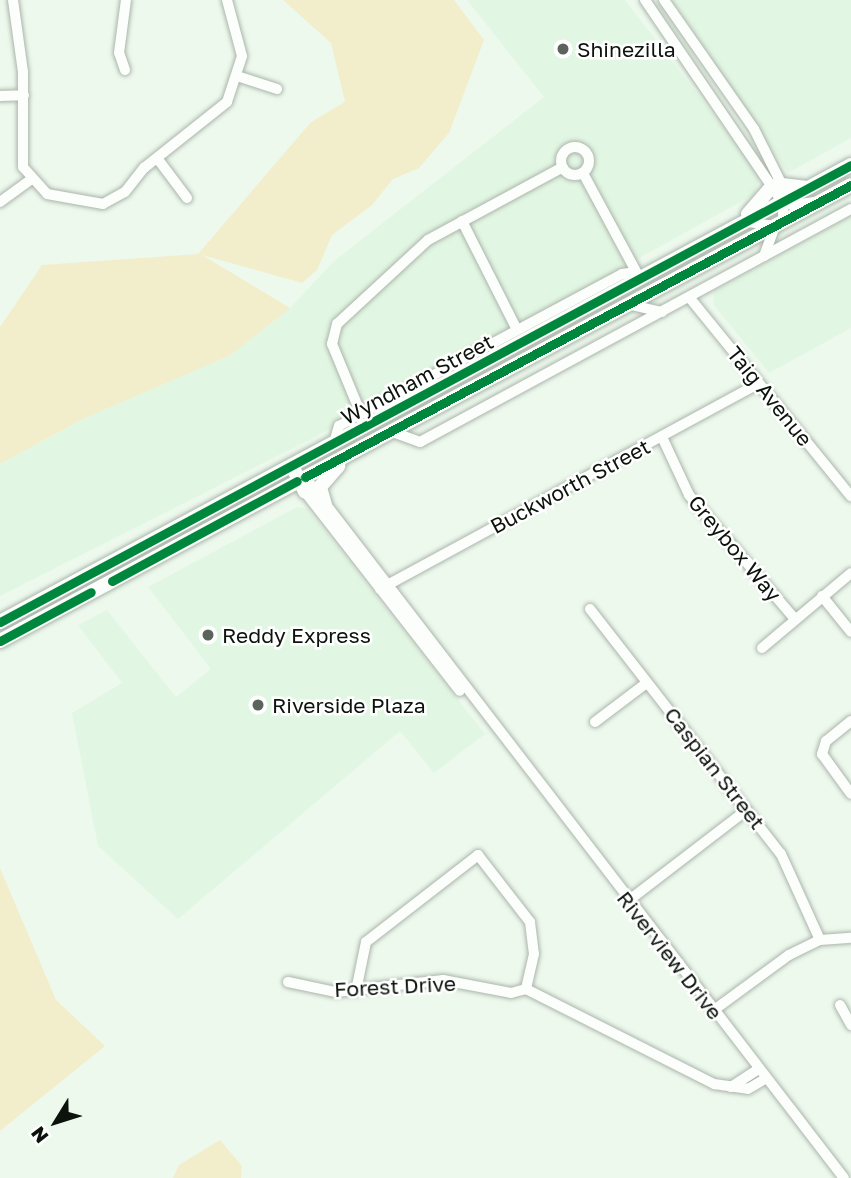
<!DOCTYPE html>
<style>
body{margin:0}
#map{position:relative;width:851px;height:1178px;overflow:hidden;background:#edf9ed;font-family:"Golos Text",sans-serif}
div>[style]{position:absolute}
.built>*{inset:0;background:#e2f7e3}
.green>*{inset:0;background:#f2eecc}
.roads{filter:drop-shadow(0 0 2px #acb5ac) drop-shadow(0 0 2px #acb5ac)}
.minor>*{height:10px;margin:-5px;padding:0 5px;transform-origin:5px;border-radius:5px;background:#fcfefc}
.minor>.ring{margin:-5px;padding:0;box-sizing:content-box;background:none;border:10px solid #fcfefc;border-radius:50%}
.highway>*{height:14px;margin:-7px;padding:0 7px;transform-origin:7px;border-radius:7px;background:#fcfefc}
.cycleway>*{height:9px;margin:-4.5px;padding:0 4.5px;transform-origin:4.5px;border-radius:4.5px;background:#00873e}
.dots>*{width:19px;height:19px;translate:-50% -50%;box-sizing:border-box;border:4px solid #fff;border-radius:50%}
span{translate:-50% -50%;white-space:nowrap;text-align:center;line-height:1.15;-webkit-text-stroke:5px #fff;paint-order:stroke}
.poi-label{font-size:21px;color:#0b130c}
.left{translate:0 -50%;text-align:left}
.street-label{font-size:21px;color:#0b130c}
.north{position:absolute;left:21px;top:1087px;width:70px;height:70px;-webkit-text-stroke:5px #fff;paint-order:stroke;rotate:232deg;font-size:19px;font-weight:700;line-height:28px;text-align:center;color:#0b130c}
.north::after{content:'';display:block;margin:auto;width:24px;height:32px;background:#0b130c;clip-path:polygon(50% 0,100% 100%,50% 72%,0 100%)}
</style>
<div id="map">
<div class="built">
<div style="clip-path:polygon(467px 0,625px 0,760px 175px,755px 194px,317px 436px,0 596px,0 464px,290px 308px,334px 261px,544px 97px)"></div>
<div style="clip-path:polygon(673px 0,851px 0,851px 138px,788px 173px)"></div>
<div style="clip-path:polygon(851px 216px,851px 328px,769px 373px,713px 304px,714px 291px)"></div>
<div style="clip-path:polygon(297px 507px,308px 509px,485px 734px,434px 773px,400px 731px,178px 919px,98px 846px,72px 713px,122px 683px,78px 625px,107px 610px,176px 697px,211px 669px,148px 587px)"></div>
</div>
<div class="green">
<div style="clip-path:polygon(283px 0,454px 0,484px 40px,449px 133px,419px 168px,393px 179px,372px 205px,332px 235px,317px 270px,302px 283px,202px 255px,290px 308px,231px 355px,85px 418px,0 464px,0 327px,42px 265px,198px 254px,311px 122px,345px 102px,331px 43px)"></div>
<div style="clip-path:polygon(0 868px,56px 1000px,105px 1046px,0 1131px)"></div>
<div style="clip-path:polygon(220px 1140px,242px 1166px,241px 1178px,173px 1178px,179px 1165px)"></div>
</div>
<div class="roads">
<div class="minor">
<div style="left:13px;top:0;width:73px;rotate:82.1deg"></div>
<div style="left:23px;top:72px;width:95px;rotate:90deg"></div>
<div style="left:23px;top:167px;width:36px;rotate:48deg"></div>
<div style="left:47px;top:194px;width:57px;rotate:10.1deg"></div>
<div style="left:103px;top:204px;width:25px;rotate:-29deg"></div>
<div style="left:125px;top:192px;width:31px;rotate:-52deg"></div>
<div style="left:144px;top:168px;width:106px;rotate:-38.5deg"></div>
<div style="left:227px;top:102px;width:48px;rotate:-71.9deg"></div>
<div style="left:242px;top:56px;width:58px;rotate:-105deg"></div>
<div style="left:645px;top:0;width:237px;rotate:55.8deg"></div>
<div style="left:778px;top:196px;width:17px;rotate:33deg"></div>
<div style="left:792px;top:205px;width:21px;rotate:-8deg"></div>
<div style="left:664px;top:0;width:157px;rotate:55.1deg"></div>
<div style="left:754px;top:129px;width:67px;rotate:63.4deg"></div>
<div style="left:784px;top:189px;width:32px;rotate:92deg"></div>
<div style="left:125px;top:70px;width:18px;rotate:-109deg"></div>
<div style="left:119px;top:53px;width:53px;rotate:-82.5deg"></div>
<div style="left:240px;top:77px;width:39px;rotate:18deg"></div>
<div style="left:0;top:96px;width:24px;rotate:-2deg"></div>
<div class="ring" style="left:561px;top:147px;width:18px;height:18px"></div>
<div style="left:157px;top:158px;width:50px;rotate:53.1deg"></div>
<div style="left:583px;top:173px;width:118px;rotate:61.7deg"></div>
<div style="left:0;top:202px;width:37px;rotate:-36deg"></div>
<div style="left:462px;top:221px;width:122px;rotate:63.2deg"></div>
<div style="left:749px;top:222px;width:26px;rotate:9deg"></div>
<div style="left:775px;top:226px;width:32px;rotate:110deg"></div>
<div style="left:689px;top:297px;width:257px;rotate:50.9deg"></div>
<div style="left:627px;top:304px;width:36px;rotate:13deg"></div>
<div style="left:361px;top:414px;width:76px;rotate:-112.5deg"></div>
<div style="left:332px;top:344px;width:21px;rotate:-76deg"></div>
<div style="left:337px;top:324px;width:124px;rotate:-42.7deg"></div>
<div style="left:428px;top:240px;width:153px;rotate:-28.4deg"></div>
<div style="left:390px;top:431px;width:32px;rotate:20deg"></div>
<div style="left:420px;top:442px;width:490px;rotate:-28.4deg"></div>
<div style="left:662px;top:437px;width:64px;rotate:65deg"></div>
<div style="left:689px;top:495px;width:163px;rotate:49.5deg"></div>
<div style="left:334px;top:443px;width:18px;rotate:-74deg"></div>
<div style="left:339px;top:426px;width:25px;rotate:-29deg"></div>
<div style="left:361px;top:414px;width:296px;rotate:-28.2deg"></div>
<div style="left:622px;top:274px;width:14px;rotate:-8deg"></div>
<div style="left:311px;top:485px;width:874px;rotate:52.44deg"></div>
<div style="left:305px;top:492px;width:252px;rotate:52.1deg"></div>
<div style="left:380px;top:589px;width:431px;rotate:-28.5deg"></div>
<div style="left:822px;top:596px;width:46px;rotate:51.1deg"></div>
<div style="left:590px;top:609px;width:311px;rotate:52.1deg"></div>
<div style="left:781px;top:854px;width:94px;rotate:65.6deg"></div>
<div style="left:762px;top:648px;width:116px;rotate:-40.1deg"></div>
<div style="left:851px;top:721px;width:32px;rotate:141deg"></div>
<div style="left:826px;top:741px;width:14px;rotate:107deg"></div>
<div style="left:822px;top:754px;width:49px;rotate:54.1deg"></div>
<div style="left:595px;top:722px;width:63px;rotate:-37.2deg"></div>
<div style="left:628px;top:901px;width:146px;rotate:-37.5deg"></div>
<div style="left:288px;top:982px;width:49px;rotate:11.8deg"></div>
<div style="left:336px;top:992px;width:108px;rotate:-6.4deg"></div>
<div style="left:443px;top:980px;width:69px;rotate:10.8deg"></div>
<div style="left:511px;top:993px;width:16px;rotate:-15deg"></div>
<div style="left:526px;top:989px;width:211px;rotate:26.8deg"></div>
<div style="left:714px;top:1084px;width:34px;rotate:8deg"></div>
<div style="left:748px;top:1089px;width:21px;rotate:-31deg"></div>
<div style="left:356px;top:991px;width:50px;rotate:-78.5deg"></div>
<div style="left:366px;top:942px;width:142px;rotate:-37.8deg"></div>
<div style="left:478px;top:855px;width:85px;rotate:52.2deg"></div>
<div style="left:530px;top:922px;width:32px;rotate:83deg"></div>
<div style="left:534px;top:954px;width:36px;rotate:103deg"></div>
<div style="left:840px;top:1005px;width:23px;rotate:61deg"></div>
<div style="left:714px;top:1010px;width:93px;rotate:-36.3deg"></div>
<div style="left:789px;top:955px;width:34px;rotate:-26deg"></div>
<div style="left:820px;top:940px;width:31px;rotate:-4deg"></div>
<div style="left:731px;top:1087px;width:33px;rotate:-33deg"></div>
</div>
<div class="highway">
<div style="left:782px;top:185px;width:25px;rotate:7deg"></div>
<div style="left:748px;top:214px;width:37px;rotate:-49deg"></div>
<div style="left:295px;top:472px;width:22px;rotate:63deg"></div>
<div style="left:325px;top:505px;width:19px;rotate:-106deg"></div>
<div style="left:320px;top:487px;width:28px;rotate:-49deg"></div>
<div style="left:0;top:622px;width:966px;rotate:-28.24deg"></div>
<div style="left:0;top:641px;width:965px;rotate:-28.18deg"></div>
</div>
</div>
<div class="cycleway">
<div style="left:305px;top:477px;width:619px;rotate:-28.14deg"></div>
<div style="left:112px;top:581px;width:210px;rotate:-28.4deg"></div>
<div style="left:0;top:622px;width:966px;rotate:-28.24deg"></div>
<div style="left:0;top:641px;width:103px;rotate:-28.3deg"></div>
</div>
<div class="dots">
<div style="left:563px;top:49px;background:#5a645b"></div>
<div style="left:208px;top:635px;background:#5a645b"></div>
<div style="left:258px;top:705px;background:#5a645b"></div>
</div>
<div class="poi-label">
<span class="left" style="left:577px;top:49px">Shinezilla</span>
<span class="left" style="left:222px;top:635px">Reddy Express</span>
<span class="left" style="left:272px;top:705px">Riverside Plaza</span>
</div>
<div class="street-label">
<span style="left:417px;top:379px;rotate:-28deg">Wyndham Street</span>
<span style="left:770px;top:396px;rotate:51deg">Taig Avenue</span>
<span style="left:570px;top:486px;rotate:-28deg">Buckworth Street</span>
<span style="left:735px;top:548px;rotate:50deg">Greybox Way</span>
<span style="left:715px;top:768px;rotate:52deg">Caspian Street</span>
<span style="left:670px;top:955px;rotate:52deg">Riverview Drive</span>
<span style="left:395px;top:986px;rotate:-3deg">Forest Drive</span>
</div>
<div class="north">N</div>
</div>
